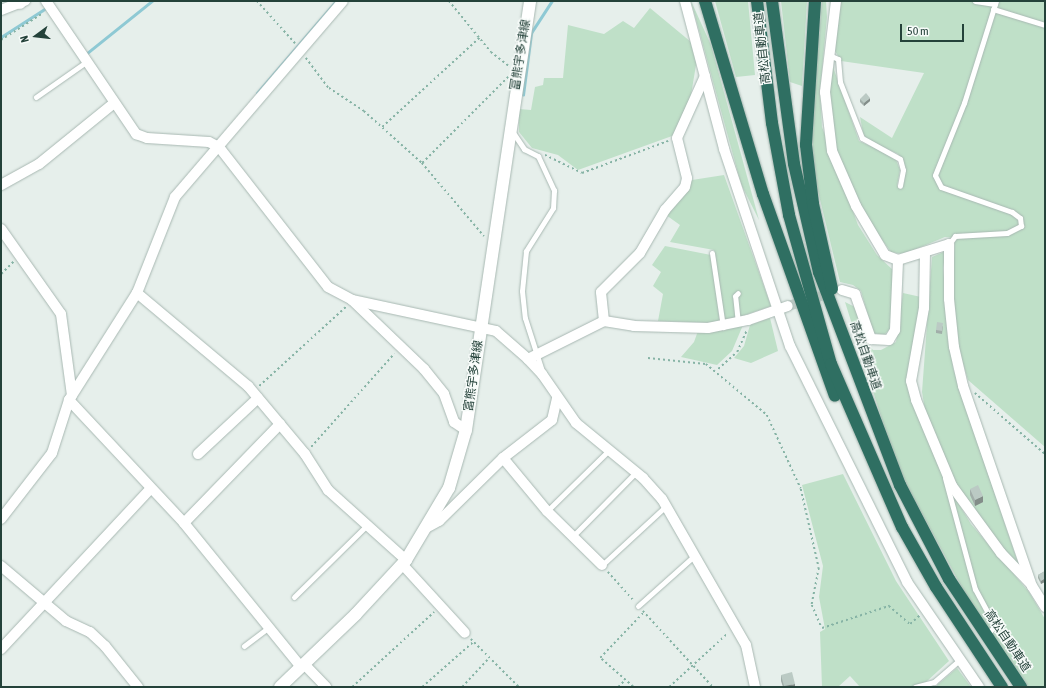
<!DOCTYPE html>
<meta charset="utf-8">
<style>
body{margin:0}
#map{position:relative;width:1046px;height:688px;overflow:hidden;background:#e6efeb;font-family:"Asap Condensed","Noto Sans JP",sans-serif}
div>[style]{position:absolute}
.green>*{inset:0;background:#bfe0c8}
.stream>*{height:2.5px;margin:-1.25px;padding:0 1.25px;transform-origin:1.25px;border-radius:1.25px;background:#8ec9d4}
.street-tunnel>*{height:10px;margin-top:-5px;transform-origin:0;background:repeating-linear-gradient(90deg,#bfccc8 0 10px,transparent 0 15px)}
.path>*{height:1.5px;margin-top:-0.75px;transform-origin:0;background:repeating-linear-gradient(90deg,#86b3a5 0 2px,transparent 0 5px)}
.roads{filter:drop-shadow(0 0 1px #a8b8b2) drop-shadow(0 0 1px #a8b8b2)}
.lane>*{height:5px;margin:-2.5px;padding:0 2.5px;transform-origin:2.5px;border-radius:2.5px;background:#fff}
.street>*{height:10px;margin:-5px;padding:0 5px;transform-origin:5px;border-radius:5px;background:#fff}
.secondary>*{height:12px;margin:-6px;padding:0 6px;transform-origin:6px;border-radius:6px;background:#fff}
.highway>*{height:12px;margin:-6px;padding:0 6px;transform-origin:6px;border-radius:6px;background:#2f6f62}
.wall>*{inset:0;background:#a1aea9}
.shaded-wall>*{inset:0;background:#838d89}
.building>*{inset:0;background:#bbcac4}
span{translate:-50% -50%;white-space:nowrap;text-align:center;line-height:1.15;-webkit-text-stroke:3px #f7fbf9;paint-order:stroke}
.street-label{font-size:12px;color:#24423a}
.frame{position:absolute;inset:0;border:2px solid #24423a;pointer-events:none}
.north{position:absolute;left:16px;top:16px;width:40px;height:40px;-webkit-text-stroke:3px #f7fbf9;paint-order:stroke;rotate:255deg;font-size:11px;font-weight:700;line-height:16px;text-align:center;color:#24423a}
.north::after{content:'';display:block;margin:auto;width:14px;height:18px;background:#24423a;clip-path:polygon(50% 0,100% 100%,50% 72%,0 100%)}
.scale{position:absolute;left:900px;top:24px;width:64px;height:18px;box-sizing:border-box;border:2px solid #24423a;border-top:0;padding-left:5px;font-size:12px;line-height:14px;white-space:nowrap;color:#24423a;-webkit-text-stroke:3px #f7fbf9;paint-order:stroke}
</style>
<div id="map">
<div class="green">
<div style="clip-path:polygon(691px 1px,711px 45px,759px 220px,741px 184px)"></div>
<div style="clip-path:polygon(715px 1px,748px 1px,755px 75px,736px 77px)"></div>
<div style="clip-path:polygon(781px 1px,807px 1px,802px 86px,790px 82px)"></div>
<div style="clip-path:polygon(822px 1px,826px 1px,827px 17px,820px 92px,822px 127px,858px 225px,877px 255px,894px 271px,890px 329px,884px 335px,873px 333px,861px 291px,853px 285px,840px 282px,815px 179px,811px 130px)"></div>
<div style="clip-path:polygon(840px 1px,1045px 1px,1045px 447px,968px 380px,957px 343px,952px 301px,955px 238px,945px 237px,904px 254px,891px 252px,868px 221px,846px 173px,836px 148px,829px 100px,832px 64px,859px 141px,895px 157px,900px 170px,897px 186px,901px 188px,902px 161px,898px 154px,864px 138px,860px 117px,892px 138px,924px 73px,841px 61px,835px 51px)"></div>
<div style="clip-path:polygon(650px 8px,691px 42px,697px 59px,690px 101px,672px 136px,578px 170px,558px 155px,532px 148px,519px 132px,519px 109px,531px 110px,535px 87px,543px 85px,544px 78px,563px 78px,568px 25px,604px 34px,623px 21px,634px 28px)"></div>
<div style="clip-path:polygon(724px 175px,771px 306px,725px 322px,714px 250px,670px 242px,680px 225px,666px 215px,692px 180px)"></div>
<div style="clip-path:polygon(665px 246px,711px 255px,720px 323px,658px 321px,663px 294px,653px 286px,661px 272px,652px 265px)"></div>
<div style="clip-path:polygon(946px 251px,943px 268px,953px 368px,1021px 572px,985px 529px,944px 463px,925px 410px,922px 392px,932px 257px)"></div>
<div style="clip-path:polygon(903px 293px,921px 297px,909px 380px,952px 493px,971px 524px,1029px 592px,1045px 619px,1045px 687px,1027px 687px,973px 608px,905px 482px,883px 423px,845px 302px,855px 307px,866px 341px,873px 350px,881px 350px,896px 342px)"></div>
<div style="clip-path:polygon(770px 318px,778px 351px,751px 363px,734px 358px,744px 346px,750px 325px)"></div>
<div style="clip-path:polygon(743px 325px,732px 351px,717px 365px,681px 357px,694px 342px,698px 331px,717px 331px)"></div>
<div style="clip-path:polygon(843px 474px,896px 581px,949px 661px,926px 682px,912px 687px,860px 687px,850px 676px,838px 687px,822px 687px,820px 632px,825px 629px,819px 597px,823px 566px,802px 485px)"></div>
<div style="clip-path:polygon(957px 668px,971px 687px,935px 687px)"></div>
</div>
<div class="stream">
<div style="left:1px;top:37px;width:54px;rotate:-32.8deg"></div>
<div style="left:86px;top:54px;width:85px;rotate:-38.8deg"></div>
<div style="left:257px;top:93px;width:121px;rotate:-49.3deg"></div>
<div style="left:523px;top:95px;width:63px;rotate:-82.6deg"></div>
<div style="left:531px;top:33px;width:38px;rotate:-57deg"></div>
</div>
<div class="street-tunnel">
<div style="left:788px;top:306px;width:48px;rotate:-16.9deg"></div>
</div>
<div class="path">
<div style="left:257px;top:1px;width:57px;rotate:47.9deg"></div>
<div style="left:449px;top:1px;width:66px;rotate:50.5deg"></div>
<div style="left:491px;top:52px;width:24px;rotate:38deg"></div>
<div style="left:1px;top:40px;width:50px;rotate:-32.7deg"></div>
<div style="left:306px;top:58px;width:38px;rotate:53deg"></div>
<div style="left:329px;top:88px;width:42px;rotate:33.3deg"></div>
<div style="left:364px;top:111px;width:78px;rotate:41.9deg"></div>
<div style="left:422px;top:163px;width:122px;rotate:-45deg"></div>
<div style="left:382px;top:127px;width:132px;rotate:-42.5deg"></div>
<div style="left:545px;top:155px;width:41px;rotate:25.9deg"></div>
<div style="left:582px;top:173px;width:92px;rotate:-20.4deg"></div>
<div style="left:422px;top:163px;width:96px;rotate:49.7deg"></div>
<div style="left:1px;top:274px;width:18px;rotate:-45deg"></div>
<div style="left:648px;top:358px;width:58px;rotate:5.9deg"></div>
<div style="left:706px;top:364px;width:80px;rotate:39.9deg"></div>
<div style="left:767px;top:415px;width:81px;rotate:65.3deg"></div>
<div style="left:801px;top:489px;width:81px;rotate:77.2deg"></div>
<div style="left:819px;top:568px;width:38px;rotate:101deg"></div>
<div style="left:812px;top:605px;width:25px;rotate:67deg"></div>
<div style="left:822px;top:628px;width:71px;rotate:-18.2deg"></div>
<div style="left:889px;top:606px;width:28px;rotate:41deg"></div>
<div style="left:910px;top:624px;width:13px;rotate:-42deg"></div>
<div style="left:718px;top:369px;width:25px;rotate:-42deg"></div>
<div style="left:737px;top:352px;width:24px;rotate:-66deg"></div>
<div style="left:259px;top:386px;width:119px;rotate:-42.3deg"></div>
<div style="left:975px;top:393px;width:93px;rotate:41.1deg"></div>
<div style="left:311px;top:447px;width:125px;rotate:-48.3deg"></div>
<div style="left:608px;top:572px;width:38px;rotate:48deg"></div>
<div style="left:643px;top:611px;width:103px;rotate:47.4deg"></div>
<div style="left:471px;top:639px;width:68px;rotate:45deg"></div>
<div style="left:352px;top:687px;width:111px;rotate:-42.4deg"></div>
<div style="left:422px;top:687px;width:68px;rotate:-41.4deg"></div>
<div style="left:462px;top:687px;width:40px;rotate:-47deg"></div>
<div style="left:618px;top:687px;width:10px;rotate:-45deg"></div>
<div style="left:633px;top:687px;width:44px;rotate:-138.7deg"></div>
<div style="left:600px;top:658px;width:64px;rotate:-46.3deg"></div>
<div style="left:669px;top:687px;width:80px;rotate:-42.5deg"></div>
</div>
<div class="roads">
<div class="lane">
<div style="left:975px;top:1px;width:20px;rotate:9deg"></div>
<div style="left:993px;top:9px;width:54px;rotate:17.1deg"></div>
<div style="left:829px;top:55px;width:10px;rotate:24deg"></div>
<div style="left:838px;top:59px;width:23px;rotate:85deg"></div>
<div style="left:840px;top:82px;width:60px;rotate:68.6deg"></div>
<div style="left:862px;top:138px;width:43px;rotate:28.9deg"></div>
<div style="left:900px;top:159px;width:11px;rotate:75deg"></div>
<div style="left:903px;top:170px;width:16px;rotate:101deg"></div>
<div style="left:36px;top:97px;width:61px;rotate:-35deg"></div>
<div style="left:512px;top:131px;width:22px;rotate:56deg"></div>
<div style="left:524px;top:149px;width:16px;rotate:27deg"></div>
<div style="left:538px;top:156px;width:38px;rotate:65deg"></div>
<div style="left:554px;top:190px;width:18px;rotate:93deg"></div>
<div style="left:553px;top:208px;width:51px;rotate:122.1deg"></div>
<div style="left:526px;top:251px;width:40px;rotate:95.7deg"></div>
<div style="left:522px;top:291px;width:27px;rotate:84deg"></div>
<div style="left:525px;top:318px;width:56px;rotate:72.2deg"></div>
<div style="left:949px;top:244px;width:10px;rotate:-53deg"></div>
<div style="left:955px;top:236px;width:52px;rotate:-3.3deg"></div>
<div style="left:1007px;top:233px;width:16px;rotate:-27deg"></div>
<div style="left:1021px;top:226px;width:8px;rotate:-97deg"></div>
<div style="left:1020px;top:218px;width:10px;rotate:-143deg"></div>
<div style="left:1012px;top:212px;width:75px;rotate:-160.6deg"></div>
<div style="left:941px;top:187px;width:13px;rotate:-117deg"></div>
<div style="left:935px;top:175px;width:78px;rotate:-68.1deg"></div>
<div style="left:964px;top:103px;width:107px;rotate:-72.6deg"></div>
<div style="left:712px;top:253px;width:75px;rotate:81.5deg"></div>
<div style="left:738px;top:323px;width:27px;rotate:-96deg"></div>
<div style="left:735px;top:296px;width:4px;rotate:-45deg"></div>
<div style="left:945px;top:478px;width:115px;rotate:74.9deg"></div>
<div style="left:975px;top:589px;width:42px;rotate:61.6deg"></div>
<div style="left:995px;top:626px;width:6px;rotate:135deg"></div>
<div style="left:547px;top:511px;width:87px;rotate:-44.5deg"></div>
<div style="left:572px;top:537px;width:91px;rotate:-45.4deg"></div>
<div style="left:602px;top:565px;width:87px;rotate:-42.7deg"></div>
<div style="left:294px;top:597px;width:103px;rotate:-44.6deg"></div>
<div style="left:638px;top:606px;width:76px;rotate:-41.8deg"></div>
<div style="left:244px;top:646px;width:31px;rotate:-37deg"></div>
<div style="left:915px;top:687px;width:20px;rotate:-15deg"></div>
<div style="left:934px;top:682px;width:35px;rotate:-41deg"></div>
</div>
<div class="street">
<div style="left:46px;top:1px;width:161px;rotate:55.9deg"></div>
<div style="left:136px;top:134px;width:12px;rotate:20deg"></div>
<div style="left:147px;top:138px;width:62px;rotate:3.7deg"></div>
<div style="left:209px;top:142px;width:11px;rotate:27deg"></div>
<div style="left:219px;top:147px;width:177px;rotate:52.1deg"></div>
<div style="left:328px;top:287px;width:27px;rotate:28deg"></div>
<div style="left:352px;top:300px;width:147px;rotate:12.1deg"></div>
<div style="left:496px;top:331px;width:43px;rotate:41.2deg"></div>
<div style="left:528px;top:359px;width:21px;rotate:47deg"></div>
<div style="left:542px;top:374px;width:60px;rotate:55.2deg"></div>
<div style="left:576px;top:423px;width:87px;rotate:39.4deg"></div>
<div style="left:643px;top:478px;width:28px;rotate:48deg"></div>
<div style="left:662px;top:499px;width:168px;rotate:60.1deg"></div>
<div style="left:746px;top:645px;width:43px;rotate:77.9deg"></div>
<div style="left:685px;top:1px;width:153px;rotate:75.2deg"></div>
<div style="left:724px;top:149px;width:208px;rotate:71.5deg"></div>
<div style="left:790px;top:346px;width:263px;rotate:63.6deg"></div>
<div style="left:907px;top:582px;width:127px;rotate:55.6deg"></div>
<div style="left:836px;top:1px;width:92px;rotate:96.9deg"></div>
<div style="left:825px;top:92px;width:59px;rotate:83.2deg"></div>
<div style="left:832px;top:151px;width:60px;rotate:66.4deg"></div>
<div style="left:856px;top:206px;width:57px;rotate:59.4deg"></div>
<div style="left:885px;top:255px;width:14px;rotate:21deg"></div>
<div style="left:898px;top:260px;width:53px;rotate:-17.4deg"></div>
<div style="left:949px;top:244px;width:55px;rotate:90deg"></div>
<div style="left:949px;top:299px;width:48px;rotate:84.1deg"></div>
<div style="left:954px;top:347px;width:40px;rotate:77deg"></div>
<div style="left:963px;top:386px;width:212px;rotate:71deg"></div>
<div style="left:1032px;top:586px;width:25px;rotate:58deg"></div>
<div style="left:1px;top:10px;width:26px;rotate:-21deg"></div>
<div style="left:1px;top:185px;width:43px;rotate:-28.9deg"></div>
<div style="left:39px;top:164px;width:97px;rotate:-39.1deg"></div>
<div style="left:1px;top:229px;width:104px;rotate:54.8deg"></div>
<div style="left:61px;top:314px;width:82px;rotate:82.3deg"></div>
<div style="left:925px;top:252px;width:56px;rotate:91deg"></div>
<div style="left:924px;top:308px;width:74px;rotate:100.1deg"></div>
<div style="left:911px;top:381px;width:20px;rotate:75deg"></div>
<div style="left:916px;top:400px;width:93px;rotate:67.3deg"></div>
<div style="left:952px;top:486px;width:83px;rotate:53.8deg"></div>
<div style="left:1001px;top:553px;width:42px;rotate:46deg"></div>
<div style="left:842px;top:290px;width:14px;rotate:17deg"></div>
<div style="left:855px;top:294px;width:48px;rotate:70.4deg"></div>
<div style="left:871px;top:339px;width:18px;rotate:3deg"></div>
<div style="left:889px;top:340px;width:12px;rotate:-59deg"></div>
<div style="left:895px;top:330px;width:70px;rotate:-87.5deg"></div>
<div style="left:137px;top:293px;width:145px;rotate:40deg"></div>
<div style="left:248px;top:386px;width:89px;rotate:50deg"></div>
<div style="left:305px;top:454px;width:43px;rotate:57.4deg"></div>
<div style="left:328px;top:490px;width:105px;rotate:41.9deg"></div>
<div style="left:352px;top:300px;width:100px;rotate:43.8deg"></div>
<div style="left:424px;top:369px;width:32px;rotate:51deg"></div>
<div style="left:444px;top:394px;width:30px;rotate:70deg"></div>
<div style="left:454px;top:422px;width:14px;rotate:34deg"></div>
<div style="left:604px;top:321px;width:29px;rotate:-96deg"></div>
<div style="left:601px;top:292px;width:55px;rotate:-45deg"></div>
<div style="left:640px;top:253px;width:50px;rotate:-59.8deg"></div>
<div style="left:665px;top:210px;width:30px;rotate:-49deg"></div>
<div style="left:685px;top:187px;width:9px;rotate:-77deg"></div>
<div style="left:687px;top:178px;width:41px;rotate:-104deg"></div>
<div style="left:677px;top:138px;width:68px;rotate:-65.7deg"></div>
<div style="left:528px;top:359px;width:85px;rotate:-26.6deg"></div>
<div style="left:604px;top:321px;width:30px;rotate:9deg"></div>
<div style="left:634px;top:326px;width:74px;rotate:1.5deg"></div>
<div style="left:708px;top:328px;width:41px;rotate:-11.3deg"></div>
<div style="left:748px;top:320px;width:42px;rotate:-19.3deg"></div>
<div style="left:69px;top:400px;width:168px;rotate:46.9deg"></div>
<div style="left:184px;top:523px;width:186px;rotate:50.9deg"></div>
<div style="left:198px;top:454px;width:82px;rotate:-43deg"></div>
<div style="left:503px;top:458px;width:69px;rotate:50.3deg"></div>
<div style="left:547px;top:511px;width:77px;rotate:44.5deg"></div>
<div style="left:1px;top:519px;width:83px;rotate:-52.3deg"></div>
<div style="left:52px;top:453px;width:56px;rotate:-72.2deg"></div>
<div style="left:69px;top:400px;width:127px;rotate:-57.6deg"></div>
<div style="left:137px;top:293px;width:103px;rotate:-68.4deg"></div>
<div style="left:175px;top:197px;width:258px;rotate:-49.4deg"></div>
<div style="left:184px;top:523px;width:138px;rotate:-45.9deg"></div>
<div style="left:428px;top:527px;width:13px;rotate:-29deg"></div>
<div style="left:439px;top:521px;width:90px;rotate:-44.5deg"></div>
<div style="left:503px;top:458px;width:62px;rotate:-37.8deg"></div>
<div style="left:552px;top:420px;width:23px;rotate:-77deg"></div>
<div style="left:402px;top:564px;width:93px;rotate:47.6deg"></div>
<div style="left:1px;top:566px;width:85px;rotate:40.2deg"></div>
<div style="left:66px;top:621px;width:26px;rotate:25deg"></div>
<div style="left:90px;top:632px;width:21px;rotate:43deg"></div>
<div style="left:105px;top:646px;width:53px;rotate:51.2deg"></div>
<div style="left:1px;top:649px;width:219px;rotate:-47deg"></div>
<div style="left:304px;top:664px;width:32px;rotate:46deg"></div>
</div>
<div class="secondary">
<div style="left:19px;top:1px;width:2px;rotate:63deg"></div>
<div style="left:280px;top:687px;width:105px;rotate:-43.8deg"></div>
<div style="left:356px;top:614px;width:74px;rotate:-47.2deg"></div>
<div style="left:406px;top:560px;width:84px;rotate:-59.2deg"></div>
<div style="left:449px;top:488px;width:60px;rotate:-73.7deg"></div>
<div style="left:466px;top:430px;width:434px;rotate:-81.5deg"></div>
</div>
<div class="highway">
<div style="left:705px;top:1px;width:202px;rotate:73.3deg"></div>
<div style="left:763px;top:194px;width:214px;rotate:70.4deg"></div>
<div style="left:757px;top:1px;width:123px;rotate:83deg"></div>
<div style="left:772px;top:123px;width:94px;rotate:79.5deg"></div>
<div style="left:789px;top:215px;width:155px;rotate:74.3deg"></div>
<div style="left:831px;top:364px;width:178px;rotate:66.5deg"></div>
<div style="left:902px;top:527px;width:69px;rotate:60.5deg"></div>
<div style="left:936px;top:587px;width:120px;rotate:56.6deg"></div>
<div style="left:772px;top:1px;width:164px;rotate:82.3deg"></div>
<div style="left:794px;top:164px;width:111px;rotate:77deg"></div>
<div style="left:819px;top:272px;width:228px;rotate:69.2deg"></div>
<div style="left:900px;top:485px;width:106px;rotate:62.5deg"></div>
<div style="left:949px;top:579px;width:130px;rotate:56.3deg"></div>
<div style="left:815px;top:1px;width:144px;rotate:93.6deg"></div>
<div style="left:806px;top:145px;width:59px;rotate:83.2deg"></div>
<div style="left:813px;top:204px;width:87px;rotate:77.4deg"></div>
</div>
</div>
<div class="wall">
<div style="clip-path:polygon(860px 99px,870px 101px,864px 106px,860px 102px)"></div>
<div style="clip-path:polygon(943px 326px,942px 334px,936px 333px,936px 330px)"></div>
<div style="clip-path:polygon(970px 489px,983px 502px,975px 506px,970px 495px)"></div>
<div style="clip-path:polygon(1045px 571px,1041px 584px,1038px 578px,1038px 575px)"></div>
<div style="clip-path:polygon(781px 675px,795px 687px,783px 687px,781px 681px)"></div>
</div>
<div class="shaded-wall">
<div style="clip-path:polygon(870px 98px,870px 101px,864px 106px,864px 103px)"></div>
<div style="clip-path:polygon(983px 496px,983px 502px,975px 506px,975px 500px)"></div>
<div style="clip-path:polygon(1045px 578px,1045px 582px,1041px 584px,1041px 581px)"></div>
<div style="clip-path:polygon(795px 684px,795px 687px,784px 687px,784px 686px)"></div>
</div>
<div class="building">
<div style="clip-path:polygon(866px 93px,870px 98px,864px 103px,860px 99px)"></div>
<div style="clip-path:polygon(937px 322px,943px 323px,942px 331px,936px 330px)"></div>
<div style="clip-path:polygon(978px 485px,983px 496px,975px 500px,970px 489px)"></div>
<div style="clip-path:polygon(1045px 571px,1045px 578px,1041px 581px,1038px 575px)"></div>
<div style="clip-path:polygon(792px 672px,795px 684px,784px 686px,781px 675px)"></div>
</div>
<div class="street-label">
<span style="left:763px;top:48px;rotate:-96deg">高松自動車道</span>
<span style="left:521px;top:55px;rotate:-81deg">富熊宇多津線</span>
<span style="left:865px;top:356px;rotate:71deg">高松自動車道</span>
<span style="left:474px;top:376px;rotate:-82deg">富熊宇多津線</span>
<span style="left:1007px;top:641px;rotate:56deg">高松自動車道</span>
</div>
<div class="frame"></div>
<div class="north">N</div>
<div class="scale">50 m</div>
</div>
